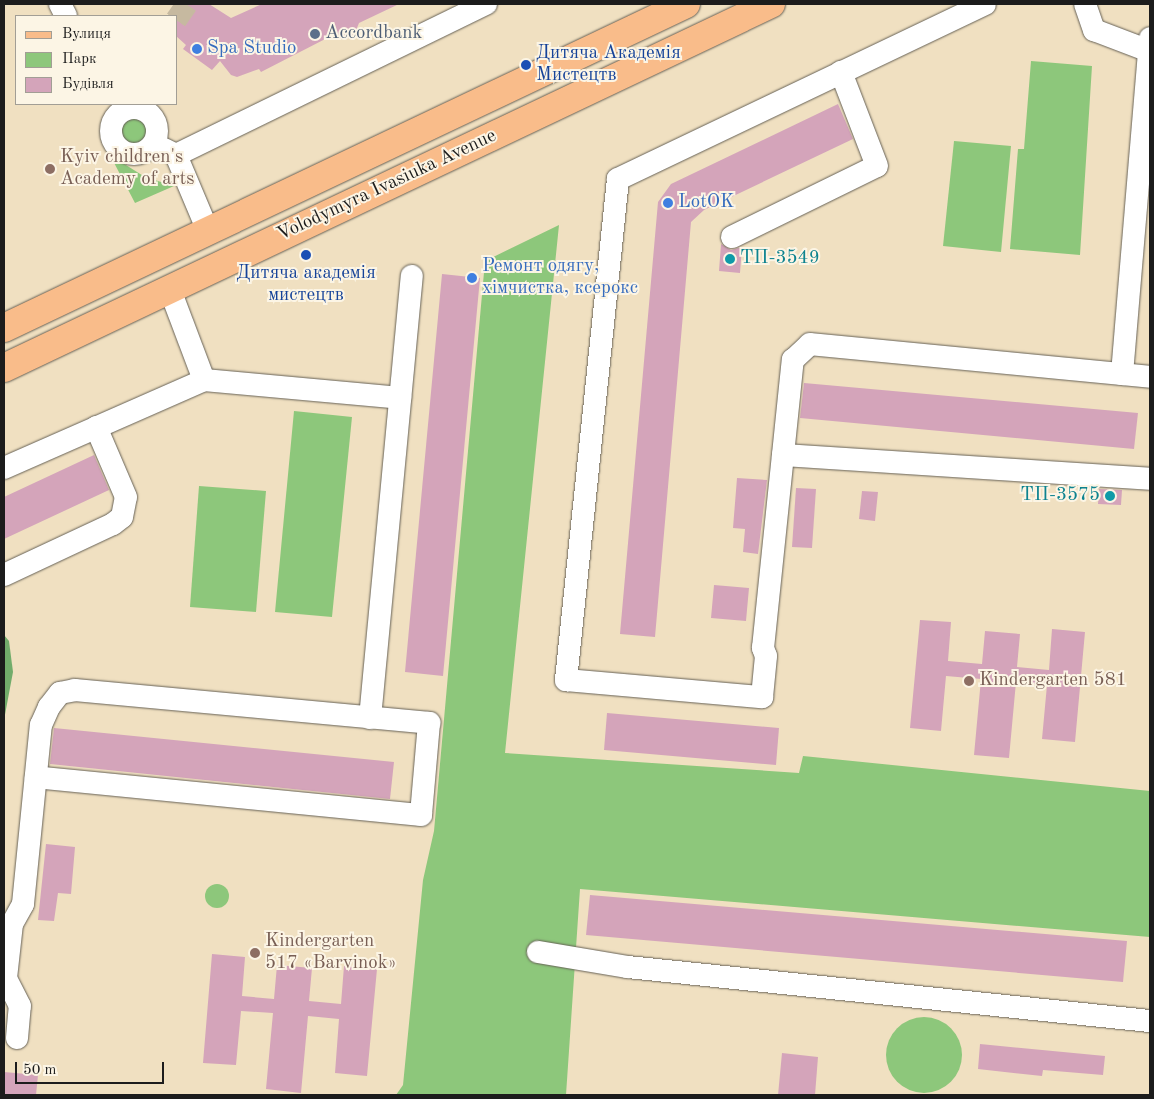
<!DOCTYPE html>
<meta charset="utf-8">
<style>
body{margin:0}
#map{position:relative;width:1154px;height:1099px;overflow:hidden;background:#f0e0c1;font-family:"Old Standard TT",serif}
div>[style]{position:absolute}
.green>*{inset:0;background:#8dc77b}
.round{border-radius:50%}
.forest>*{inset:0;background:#72ac6b}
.building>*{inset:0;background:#d4a4ba}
.minor-tunnel>*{height:22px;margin-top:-11px;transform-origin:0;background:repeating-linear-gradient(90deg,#c6b9a0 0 22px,transparent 0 33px)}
.roads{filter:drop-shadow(0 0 1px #666156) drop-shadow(0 0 1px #666156)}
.minor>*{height:22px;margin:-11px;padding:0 11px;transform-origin:11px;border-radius:11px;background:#fff}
.minor>.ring{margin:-11px;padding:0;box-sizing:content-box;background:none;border:22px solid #fff;border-radius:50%}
.major>*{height:28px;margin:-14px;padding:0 14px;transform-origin:14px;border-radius:14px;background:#f9bc8a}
.dots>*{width:14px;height:14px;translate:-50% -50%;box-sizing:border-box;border:2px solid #fcf5e5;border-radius:50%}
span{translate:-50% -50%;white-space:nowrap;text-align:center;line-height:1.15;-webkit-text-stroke:4px #fcf5e5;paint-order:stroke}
.service-label{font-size:19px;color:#4e5e75}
.left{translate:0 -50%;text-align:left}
.shop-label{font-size:19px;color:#366cbe}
.transit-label{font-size:19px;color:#164399}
.education-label{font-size:19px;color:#785e54}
.street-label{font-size:19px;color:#1c1c1c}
.culture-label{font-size:19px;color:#0d838f}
.right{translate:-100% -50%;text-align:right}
.frame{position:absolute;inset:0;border:5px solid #1c1c1c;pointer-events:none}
.legend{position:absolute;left:15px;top:15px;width:162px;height:90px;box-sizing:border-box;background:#fcf5e5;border:1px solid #a29e95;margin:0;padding:6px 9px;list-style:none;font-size:15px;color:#1c1c1c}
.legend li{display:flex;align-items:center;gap:10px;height:25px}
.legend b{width:25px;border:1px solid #a29e95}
.scale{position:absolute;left:15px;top:1062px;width:149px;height:22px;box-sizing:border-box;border:2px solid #1c1c1c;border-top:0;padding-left:6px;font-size:15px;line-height:18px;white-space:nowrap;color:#1c1c1c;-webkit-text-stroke:4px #fcf5e5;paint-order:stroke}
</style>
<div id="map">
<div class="green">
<div style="clip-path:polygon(1031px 61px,1092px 66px,1080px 255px,1010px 249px,1018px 149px,1024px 149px)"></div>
<div class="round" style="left:120px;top:117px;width:28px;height:28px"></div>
<div style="clip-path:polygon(954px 141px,1011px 146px,1001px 252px,943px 246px)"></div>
<div style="clip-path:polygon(110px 155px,145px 177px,174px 186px,135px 203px)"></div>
<div style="clip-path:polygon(559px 225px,505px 753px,799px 773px,803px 756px,1150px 791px,1150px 937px,580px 889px,566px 1095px,396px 1095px,403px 1085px,423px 880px,434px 831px,485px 261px)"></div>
<div style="clip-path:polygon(294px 411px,352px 417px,332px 617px,275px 612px)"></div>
<div style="clip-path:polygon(199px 486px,266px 491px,256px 612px,190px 607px)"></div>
<div class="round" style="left:205px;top:884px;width:24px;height:24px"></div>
<div class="round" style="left:886px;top:1017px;width:76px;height:76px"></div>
</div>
<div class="forest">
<div style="clip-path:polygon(4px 635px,9px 641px,13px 672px,4px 720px)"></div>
</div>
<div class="building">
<div style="clip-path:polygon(176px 4px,209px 4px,231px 18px,262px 4px,399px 4px,359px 23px,355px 33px,348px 38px,333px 35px,261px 72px,259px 69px,237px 77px,231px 75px,220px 61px,212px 70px,183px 49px,186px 45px,176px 36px)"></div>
<div style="clip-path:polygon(838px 104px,853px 139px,704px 210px,691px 222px,655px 637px,620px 634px,658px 202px,671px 184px)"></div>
<div style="clip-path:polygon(721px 244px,731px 250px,742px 247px,740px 273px,719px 271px)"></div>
<div style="clip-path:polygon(442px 274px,480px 278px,443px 676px,405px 672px)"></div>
<div style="clip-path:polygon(804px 383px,1138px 413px,1134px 449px,800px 418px)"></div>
<div style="clip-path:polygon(94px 455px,109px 490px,4px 539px,4px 497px)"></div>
<div style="clip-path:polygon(737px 478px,767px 480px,758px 554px,743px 552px,745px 529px,733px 528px)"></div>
<div style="clip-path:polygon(796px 488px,816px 489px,812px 548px,792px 547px)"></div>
<div style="clip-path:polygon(1099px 489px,1122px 490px,1121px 505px,1098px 504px)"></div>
<div style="clip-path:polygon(862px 491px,878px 492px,875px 521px,859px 519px)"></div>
<div style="clip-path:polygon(714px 585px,749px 588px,746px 621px,711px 618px)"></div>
<div style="clip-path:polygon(920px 620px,951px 622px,948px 661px,982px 664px,985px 631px,1020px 634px,1017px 667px,1049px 670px,1052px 629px,1085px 632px,1075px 742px,1042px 739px,1047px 685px,1016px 682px,1009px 758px,974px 755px,981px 679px,946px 676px,941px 731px,910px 728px)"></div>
<div style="clip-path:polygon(607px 713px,779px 728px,776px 765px,604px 750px)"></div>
<div style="clip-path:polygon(54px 728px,394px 762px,390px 799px,50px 764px)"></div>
<div style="clip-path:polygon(46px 844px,75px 847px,71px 894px,58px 893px,54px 921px,38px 920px)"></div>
<div style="clip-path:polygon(590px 895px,1127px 941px,1123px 982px,586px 935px)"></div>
<div style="clip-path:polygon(212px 954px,245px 957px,242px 996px,274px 999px,277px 965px,312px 968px,309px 1001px,341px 1004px,344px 966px,377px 969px,367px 1076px,335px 1073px,339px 1019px,308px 1016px,301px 1093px,266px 1089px,273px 1013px,241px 1011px,236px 1065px,203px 1063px)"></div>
<div style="clip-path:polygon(980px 1044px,1105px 1056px,1103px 1075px,1043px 1070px,1042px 1076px,978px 1069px)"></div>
<div style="clip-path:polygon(782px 1053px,818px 1057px,815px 1095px,778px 1095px)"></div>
<div style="clip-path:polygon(4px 1072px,38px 1075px,36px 1095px,4px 1095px)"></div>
</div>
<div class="minor-tunnel">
<div style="left:176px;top:20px;width:19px;rotate:-55deg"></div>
</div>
<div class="roads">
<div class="minor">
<div style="left:60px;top:4px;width:13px;rotate:63deg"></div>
<div style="left:985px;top:4px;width:407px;rotate:154.5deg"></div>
<div style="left:618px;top:179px;width:504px;rotate:95.93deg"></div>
<div style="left:566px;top:680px;width:197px;rotate:5deg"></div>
<div style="left:762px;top:697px;width:41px;rotate:-84.4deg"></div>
<div style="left:766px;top:656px;width:9px;rotate:-111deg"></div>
<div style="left:763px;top:648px;width:290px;rotate:-84.1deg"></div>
<div style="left:793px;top:360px;width:23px;rotate:-43deg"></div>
<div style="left:810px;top:344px;width:342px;rotate:5.5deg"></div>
<div style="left:1085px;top:4px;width:28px;rotate:71deg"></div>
<div style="left:1094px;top:30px;width:59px;rotate:20.9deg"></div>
<div class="ring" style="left:111px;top:108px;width:24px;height:24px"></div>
<div style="left:164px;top:149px;width:13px;rotate:27deg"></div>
<div style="left:176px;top:155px;width:82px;rotate:67.2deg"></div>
<div style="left:176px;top:155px;width:345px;rotate:-26deg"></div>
<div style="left:732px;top:237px;width:161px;rotate:-26.1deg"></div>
<div style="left:877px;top:166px;width:101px;rotate:-111deg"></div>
<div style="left:170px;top:290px;width:96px;rotate:69.3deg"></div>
<div style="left:1122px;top:374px;width:337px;rotate:-85.2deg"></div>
<div style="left:783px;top:455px;width:368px;rotate:3.7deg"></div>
<div style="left:4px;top:468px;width:219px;rotate:-23.7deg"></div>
<div style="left:204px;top:380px;width:197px;rotate:5.2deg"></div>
<div style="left:4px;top:575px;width:120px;rotate:-25.1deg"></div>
<div style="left:113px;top:524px;width:11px;rotate:-38deg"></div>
<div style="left:122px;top:517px;width:20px;rotate:-79deg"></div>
<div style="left:126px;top:497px;width:76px;rotate:-113.2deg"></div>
<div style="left:370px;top:718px;width:444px;rotate:-84.6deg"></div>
<div style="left:538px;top:952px;width:91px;rotate:9.5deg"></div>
<div style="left:628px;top:967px;width:525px;rotate:5.91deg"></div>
<div style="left:17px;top:1038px;width:32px;rotate:-85deg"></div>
<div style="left:20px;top:1006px;width:31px;rotate:-117deg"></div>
<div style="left:6px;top:978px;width:54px;rotate:-83.7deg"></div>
<div style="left:12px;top:924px;width:23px;rotate:-61deg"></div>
<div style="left:23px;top:904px;width:180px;rotate:-84.3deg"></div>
<div style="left:41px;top:725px;width:20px;rotate:-66deg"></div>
<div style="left:49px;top:707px;width:18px;rotate:-52deg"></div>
<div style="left:60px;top:693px;width:15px;rotate:-11deg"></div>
<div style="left:75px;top:690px;width:356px;rotate:5.3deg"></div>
<div style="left:429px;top:723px;width:92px;rotate:95deg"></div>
<div style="left:421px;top:815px;width:387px;rotate:-174.4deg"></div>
</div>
<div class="major">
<div style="left:4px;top:328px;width:755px;rotate:-25.41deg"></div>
<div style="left:4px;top:368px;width:849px;rotate:-25.39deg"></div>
</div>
</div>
<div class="dots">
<div style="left:315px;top:34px;background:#5c6f8a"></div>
<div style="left:197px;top:49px;background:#3f7fe0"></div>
<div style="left:526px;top:65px;background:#1a4fb4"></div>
<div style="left:50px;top:169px;background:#8d6e63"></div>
<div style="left:668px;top:203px;background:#3f7fe0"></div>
<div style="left:306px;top:255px;background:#1a4fb4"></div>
<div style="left:730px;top:259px;background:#0f9aa8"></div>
<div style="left:472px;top:278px;background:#3f7fe0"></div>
<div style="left:1110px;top:496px;background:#0f9aa8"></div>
<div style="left:969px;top:681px;background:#8d6e63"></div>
<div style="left:255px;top:953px;background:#8d6e63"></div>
</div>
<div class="service-label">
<span class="left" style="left:325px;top:34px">Accordbank</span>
</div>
<div class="shop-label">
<span class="left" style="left:207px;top:49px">Spa Studio</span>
<span class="left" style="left:678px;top:203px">LotOK</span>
<span class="left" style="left:482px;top:278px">Ремонт одягу,<br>хімчистка, ксерокс</span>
</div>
<div class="transit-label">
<span class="left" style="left:536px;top:65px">Дитяча Академія<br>Мистецтв</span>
<span style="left:306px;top:285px">Дитяча академія<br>мистецтв</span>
</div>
<div class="education-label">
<span class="left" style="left:60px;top:169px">Kyiv children's<br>Academy of arts</span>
<span class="left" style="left:979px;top:681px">Kindergarten 581</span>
<span class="left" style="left:265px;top:953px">Kindergarten<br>517 «Barvinok»</span>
</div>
<div class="street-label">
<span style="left:387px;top:186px;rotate:-25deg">Volodymyra Ivasiuka Avenue</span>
</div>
<div class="culture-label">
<span class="left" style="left:740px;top:259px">ТП-3549</span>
<span class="right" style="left:1100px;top:496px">ТП-3575</span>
</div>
<div class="frame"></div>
<ul class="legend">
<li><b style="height:6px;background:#f9bc8a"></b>Вулиця</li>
<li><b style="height:14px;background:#8dc77b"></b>Парк</li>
<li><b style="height:14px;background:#d4a4ba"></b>Будівля</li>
</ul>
<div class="scale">50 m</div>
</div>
